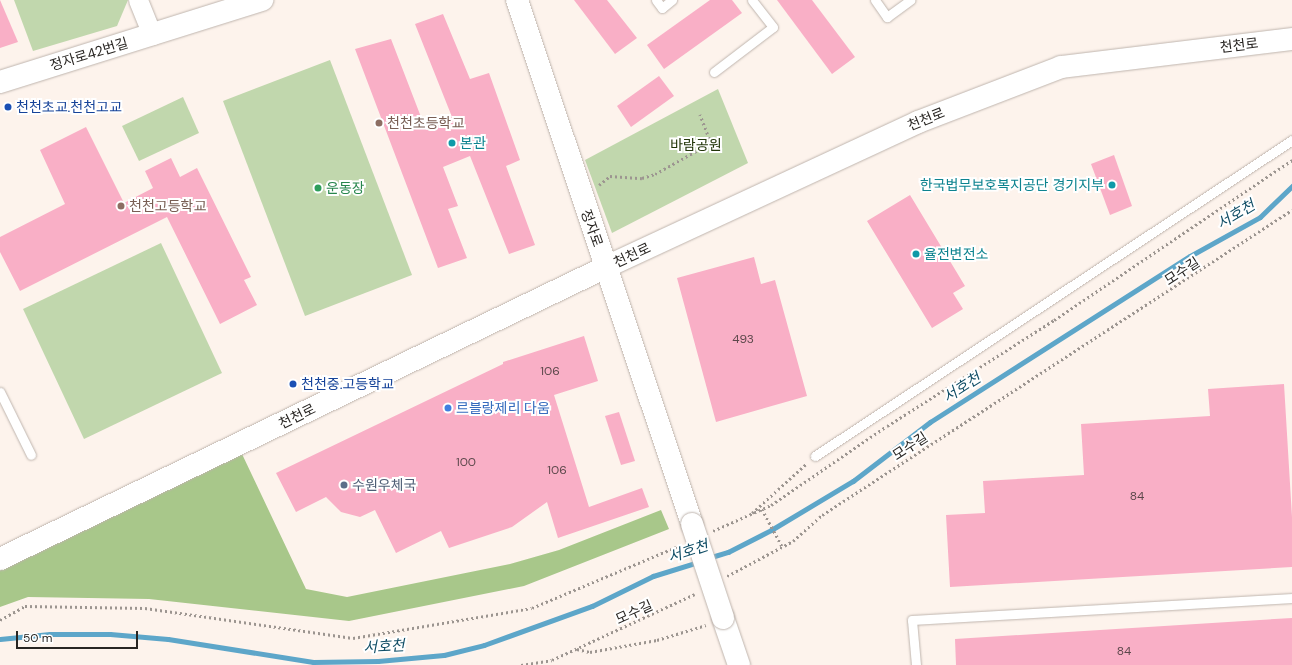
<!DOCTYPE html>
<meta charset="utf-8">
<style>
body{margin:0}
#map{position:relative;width:1292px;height:665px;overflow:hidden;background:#fdf3ec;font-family:"DM Sans","Noto Sans KR",sans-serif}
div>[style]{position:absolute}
.green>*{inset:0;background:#c1d7ad}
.forest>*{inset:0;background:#a8c78a}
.stream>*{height:5px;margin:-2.5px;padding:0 2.5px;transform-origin:2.5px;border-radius:2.5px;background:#5da6c9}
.building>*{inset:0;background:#f9afc6}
.path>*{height:2.5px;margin-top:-1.25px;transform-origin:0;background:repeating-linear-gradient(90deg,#9c9590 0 2px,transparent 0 5px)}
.roads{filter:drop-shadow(0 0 1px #bfb5ae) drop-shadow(0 0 1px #bfb5ae)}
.service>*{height:9px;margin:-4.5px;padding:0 4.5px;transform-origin:4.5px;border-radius:4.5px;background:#fff}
.minor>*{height:19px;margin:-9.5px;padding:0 9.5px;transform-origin:9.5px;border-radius:9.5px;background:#fff}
.tertiary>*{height:22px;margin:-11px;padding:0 11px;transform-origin:11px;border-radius:11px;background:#fff}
.bridges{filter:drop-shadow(0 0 1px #bfb5ae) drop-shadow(0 0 1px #bfb5ae)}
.tertiary-bridge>*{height:22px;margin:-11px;padding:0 11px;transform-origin:11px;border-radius:11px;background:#fff}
.dots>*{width:11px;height:11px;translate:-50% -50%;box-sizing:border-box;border:2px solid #fff;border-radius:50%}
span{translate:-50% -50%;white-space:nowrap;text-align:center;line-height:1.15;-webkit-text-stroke:4px #fff;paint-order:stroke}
.number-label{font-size:12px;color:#5c484b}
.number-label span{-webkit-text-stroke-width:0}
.street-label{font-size:14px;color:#282522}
.transit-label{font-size:14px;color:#164399}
.left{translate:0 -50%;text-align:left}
.education-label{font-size:14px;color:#785e54}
.culture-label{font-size:14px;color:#0d838f}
.right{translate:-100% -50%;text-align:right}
.park-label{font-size:14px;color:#213508}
.leisure-label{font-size:14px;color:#27864d}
.shop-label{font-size:14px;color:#366cbe}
.service-label{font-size:14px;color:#4e5e75}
.water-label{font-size:15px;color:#114e66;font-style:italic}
.scale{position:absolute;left:16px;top:631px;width:122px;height:18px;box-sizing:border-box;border:2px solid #282522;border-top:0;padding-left:5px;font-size:12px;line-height:14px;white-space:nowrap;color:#282522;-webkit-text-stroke:3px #fff;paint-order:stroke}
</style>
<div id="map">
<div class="green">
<div style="clip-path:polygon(14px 0,128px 0,117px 26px,33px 51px)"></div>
<div style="clip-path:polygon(330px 60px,412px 275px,305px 316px,223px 101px)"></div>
<div style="clip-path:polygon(718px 89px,748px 163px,612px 233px,585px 160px)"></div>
<div style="clip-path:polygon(183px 97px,199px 133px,139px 161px,122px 126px)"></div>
<div style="clip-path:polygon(161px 243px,222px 373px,84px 439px,23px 309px)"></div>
</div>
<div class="forest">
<div style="clip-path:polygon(242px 454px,306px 589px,347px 597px,510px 564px,559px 550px,661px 510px,669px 529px,524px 586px,349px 621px,149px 599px,28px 597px,0 607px,0 569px)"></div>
</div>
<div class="stream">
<div style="left:708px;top:558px;width:21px;rotate:-17deg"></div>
<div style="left:728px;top:552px;width:48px;rotate:-27.1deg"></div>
<div style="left:771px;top:530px;width:96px;rotate:-30.9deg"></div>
<div style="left:853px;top:481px;width:97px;rotate:-37.5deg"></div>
<div style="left:930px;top:422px;width:308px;rotate:-32.6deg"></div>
<div style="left:1190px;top:256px;width:80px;rotate:-29.1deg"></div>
<div style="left:1260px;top:217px;width:45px;rotate:-44.1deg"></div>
<div style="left:0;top:639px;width:50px;rotate:-5.7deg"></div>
<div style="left:50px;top:634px;width:60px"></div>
<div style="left:110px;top:634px;width:58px;rotate:4.9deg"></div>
<div style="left:168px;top:639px;width:147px;rotate:9deg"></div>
<div style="left:313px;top:662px;width:65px;rotate:-0.9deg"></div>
<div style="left:378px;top:661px;width:66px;rotate:-5.2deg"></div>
<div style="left:444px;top:655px;width:41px;rotate:-14deg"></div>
<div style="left:484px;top:645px;width:115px;rotate:-19.9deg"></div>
<div style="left:592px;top:606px;width:68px;rotate:-26.2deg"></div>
<div style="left:653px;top:576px;width:47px;rotate:-17.3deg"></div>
</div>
<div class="building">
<div style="clip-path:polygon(0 0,18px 42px,0 48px)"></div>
<div style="clip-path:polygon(574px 0,607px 0,637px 38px,615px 54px)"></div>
<div style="clip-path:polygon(710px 0,732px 0,742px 13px,664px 69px,647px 45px)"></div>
<div style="clip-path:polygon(777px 0,812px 0,855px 57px,832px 74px)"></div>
<div style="clip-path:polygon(443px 14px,470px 79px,489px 73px,520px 160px,506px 166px,535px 245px,509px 254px,470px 156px,443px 167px,458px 206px,448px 209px,467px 258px,438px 268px,355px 49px,391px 39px,426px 130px,452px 117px,415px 24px)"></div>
<div style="clip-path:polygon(659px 76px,674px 96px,631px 127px,617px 106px)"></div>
<div style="clip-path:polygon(86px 127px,124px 203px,153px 188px,145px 171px,171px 158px,180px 177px,197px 168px,251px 277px,244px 280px,257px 305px,220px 324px,167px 217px,20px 291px,0 252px,0 237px,65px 204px,40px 150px)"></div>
<div style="clip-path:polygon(1114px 155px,1132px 206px,1110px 215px,1091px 164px)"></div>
<div style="clip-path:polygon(910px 195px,965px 286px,953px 293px,963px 309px,932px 328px,867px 221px)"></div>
<div style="clip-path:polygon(754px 257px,761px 284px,775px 280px,807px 396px,716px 422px,677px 278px)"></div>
<div style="clip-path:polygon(584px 336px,598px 381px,554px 395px,589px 507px,642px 488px,649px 507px,558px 538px,547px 502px,512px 527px,449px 548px,441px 531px,396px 553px,375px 510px,360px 517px,341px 512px,326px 497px,296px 512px,276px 473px,503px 364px,503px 362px)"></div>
<div style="clip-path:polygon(1284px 384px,1292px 517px,1292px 567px,950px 587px,946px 515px,985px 513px,983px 481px,1084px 475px,1081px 424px,1210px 416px,1208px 389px)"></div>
<div style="clip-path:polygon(619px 412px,635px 461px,621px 465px,605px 416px)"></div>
<div style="clip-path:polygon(1292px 618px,1292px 665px,956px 665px,955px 639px)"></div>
</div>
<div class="path">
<div style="left:599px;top:185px;width:14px;rotate:-39deg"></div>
<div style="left:610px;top:176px;width:32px;rotate:4deg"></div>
<div style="left:642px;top:178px;width:14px;rotate:-17deg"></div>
<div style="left:655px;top:174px;width:57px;rotate:-29.2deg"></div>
<div style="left:705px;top:146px;width:8px;rotate:-60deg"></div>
<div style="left:709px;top:139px;width:26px;rotate:-111deg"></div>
<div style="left:762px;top:509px;width:42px;rotate:61.6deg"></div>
<div style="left:752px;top:513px;width:73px;rotate:-42.2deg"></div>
<div style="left:713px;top:531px;width:64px;rotate:-24.1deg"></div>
<div style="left:771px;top:505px;width:140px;rotate:-34.3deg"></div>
<div style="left:887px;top:426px;width:198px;rotate:-32.4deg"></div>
<div style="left:1054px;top:320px;width:287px;rotate:-33.9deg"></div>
<div style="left:727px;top:576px;width:75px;rotate:-27.9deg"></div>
<div style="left:793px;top:541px;width:39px;rotate:-42deg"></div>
<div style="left:822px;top:515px;width:560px;rotate:-32.98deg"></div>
<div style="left:0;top:620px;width:29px;rotate:-29deg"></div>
<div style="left:25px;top:606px;width:120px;rotate:1deg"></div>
<div style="left:145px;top:608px;width:210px;rotate:8.2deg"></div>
<div style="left:353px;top:638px;width:181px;rotate:-9.5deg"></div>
<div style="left:532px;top:608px;width:160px;rotate:-22.9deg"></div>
<div style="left:577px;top:649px;width:13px;rotate:13deg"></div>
<div style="left:590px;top:652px;width:68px;rotate:-10.2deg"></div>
<div style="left:657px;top:640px;width:51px;rotate:-17deg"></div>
<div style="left:521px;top:665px;width:31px;rotate:-9deg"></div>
<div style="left:552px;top:660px;width:157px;rotate:-24.8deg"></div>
</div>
<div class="roads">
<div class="service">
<div style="left:656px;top:0;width:10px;rotate:53deg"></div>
<div style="left:662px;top:8px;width:13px;rotate:-39deg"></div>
<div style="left:875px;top:0;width:21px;rotate:55deg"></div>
<div style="left:887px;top:17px;width:29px;rotate:-36deg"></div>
<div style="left:714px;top:72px;width:74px;rotate:-37.3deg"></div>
<div style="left:773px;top:27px;width:34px;rotate:-128deg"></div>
<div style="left:0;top:392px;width:70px;rotate:63.8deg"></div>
<div style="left:815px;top:456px;width:572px;rotate:-33.52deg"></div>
<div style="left:916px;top:665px;width:45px;rotate:-95.1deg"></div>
<div style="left:912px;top:620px;width:381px;rotate:-3.3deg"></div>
</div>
<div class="minor">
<div style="left:138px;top:0;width:38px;rotate:68deg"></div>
</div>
<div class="tertiary">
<div style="left:517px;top:0;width:552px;rotate:71.53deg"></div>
<div style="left:0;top:82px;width:275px;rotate:-17.4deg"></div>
<div style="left:0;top:559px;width:673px;rotate:-25.73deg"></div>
<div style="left:606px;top:267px;width:344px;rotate:-24.9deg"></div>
<div style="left:918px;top:122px;width:153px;rotate:-21deg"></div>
<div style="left:1061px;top:67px;width:233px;rotate:-6.9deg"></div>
<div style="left:723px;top:618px;width:50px;rotate:71.2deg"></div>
</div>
</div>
<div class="bridges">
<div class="tertiary-bridge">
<div style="left:692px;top:524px;width:99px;rotate:71.7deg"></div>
</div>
</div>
<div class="dots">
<div style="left:8px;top:107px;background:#1a4fb4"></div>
<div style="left:379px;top:123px;background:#8d6e63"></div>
<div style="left:452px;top:143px;background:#0f9aa8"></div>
<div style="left:1112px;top:185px;background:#0f9aa8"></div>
<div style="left:318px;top:188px;background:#2e9e5b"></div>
<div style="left:121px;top:206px;background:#8d6e63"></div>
<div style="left:916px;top:254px;background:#0f9aa8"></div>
<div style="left:293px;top:384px;background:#1a4fb4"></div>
<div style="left:448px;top:408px;background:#3f7fe0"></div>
<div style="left:344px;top:485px;background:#5c6f8a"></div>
</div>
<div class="number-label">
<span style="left:743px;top:340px">493</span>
<span style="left:550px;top:372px">106</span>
<span style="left:466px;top:463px">100</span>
<span style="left:557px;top:471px">106</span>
<span style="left:1137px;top:497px">84</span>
<span style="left:1124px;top:652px">84</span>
</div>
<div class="street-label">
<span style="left:1239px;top:45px;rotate:-7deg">천천로</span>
<span style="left:89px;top:54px;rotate:-17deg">정자로42번길</span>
<span style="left:926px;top:119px;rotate:-22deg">천천로</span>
<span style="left:592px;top:228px;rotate:70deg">정자로</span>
<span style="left:632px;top:255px;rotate:-25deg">천천로</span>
<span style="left:1182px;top:271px;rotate:-33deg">모수길</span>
<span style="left:297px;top:416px;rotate:-26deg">천천로</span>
<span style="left:910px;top:446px;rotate:-33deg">모수길</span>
<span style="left:634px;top:612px;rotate:-24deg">모수길</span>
</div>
<div class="transit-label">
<span class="left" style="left:16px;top:107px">천천초교.천천고교</span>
<span class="left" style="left:301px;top:384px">천천중.고등학교</span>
</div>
<div class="education-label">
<span class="left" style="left:387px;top:123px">천천초등학교</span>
<span class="left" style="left:129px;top:206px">천천고등학교</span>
</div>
<div class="culture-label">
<span class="left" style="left:460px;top:143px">본관</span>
<span class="right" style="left:1104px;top:185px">한국법무보호복지공단 경기지부</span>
<span class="left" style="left:924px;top:254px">율전변전소</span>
</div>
<div class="park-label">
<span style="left:696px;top:145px">바람공원</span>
</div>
<div class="leisure-label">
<span class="left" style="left:326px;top:188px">운동장</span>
</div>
<div class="shop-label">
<span class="left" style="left:456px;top:408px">르블랑제리 다움</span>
</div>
<div class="service-label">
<span class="left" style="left:352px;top:485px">수원우체국</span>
</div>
<div class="water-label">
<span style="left:1236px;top:215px;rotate:-31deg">서호천</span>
<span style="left:962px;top:388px;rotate:-33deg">서호천</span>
<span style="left:688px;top:552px;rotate:-18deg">서호천</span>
<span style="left:384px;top:647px;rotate:-3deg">서호천</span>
</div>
<div class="scale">50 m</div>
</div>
